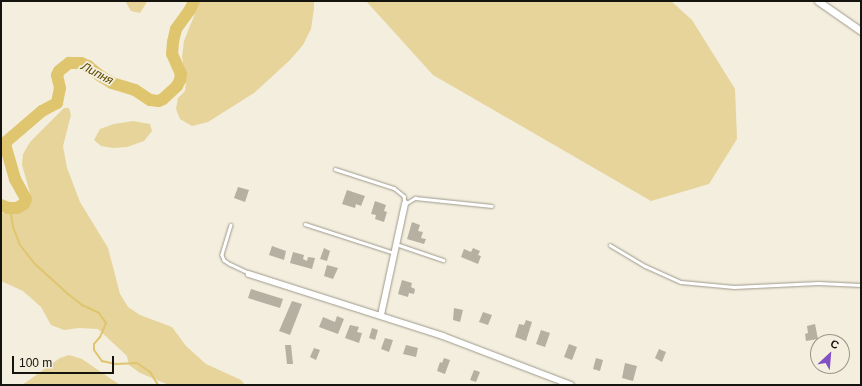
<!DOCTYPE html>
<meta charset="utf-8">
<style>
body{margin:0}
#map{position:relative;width:862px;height:386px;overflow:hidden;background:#f3eede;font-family:Arial,sans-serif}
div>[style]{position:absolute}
.green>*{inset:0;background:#e6d49b}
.stream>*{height:2px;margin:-1px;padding:0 1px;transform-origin:1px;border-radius:1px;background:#e0c56f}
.river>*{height:12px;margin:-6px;padding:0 6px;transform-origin:6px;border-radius:6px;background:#e0c56f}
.building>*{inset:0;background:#b5b0a1}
.roads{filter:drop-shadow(0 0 1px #9e998b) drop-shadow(0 0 1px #9e998b)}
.lane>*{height:2.5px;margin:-1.25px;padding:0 1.25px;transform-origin:1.25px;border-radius:1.25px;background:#fff}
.street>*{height:5.5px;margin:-2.75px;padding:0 2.75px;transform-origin:2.75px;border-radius:2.75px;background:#fff}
.secondary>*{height:7px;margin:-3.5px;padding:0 3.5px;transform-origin:3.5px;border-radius:3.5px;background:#fff}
span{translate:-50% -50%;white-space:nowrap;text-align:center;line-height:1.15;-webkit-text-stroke:3.5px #f3eede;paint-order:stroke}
.water-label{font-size:12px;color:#5b4900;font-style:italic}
.frame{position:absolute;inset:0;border:2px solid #15130e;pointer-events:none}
.north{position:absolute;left:810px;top:334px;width:40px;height:40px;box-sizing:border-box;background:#f3eede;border:1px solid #9a968b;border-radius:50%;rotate:26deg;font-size:11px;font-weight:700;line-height:16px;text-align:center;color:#15130e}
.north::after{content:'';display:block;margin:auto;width:14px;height:18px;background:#824fc7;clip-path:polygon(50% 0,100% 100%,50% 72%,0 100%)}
.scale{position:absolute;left:12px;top:356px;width:102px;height:18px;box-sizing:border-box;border:2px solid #15130e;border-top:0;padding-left:5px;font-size:12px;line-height:14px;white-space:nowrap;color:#15130e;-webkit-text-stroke:3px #f3eede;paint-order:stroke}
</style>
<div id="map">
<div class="green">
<div style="clip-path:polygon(125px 1px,147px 1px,147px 2px,140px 13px,131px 11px)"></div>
<div style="clip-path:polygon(200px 1px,314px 1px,314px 8px,311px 29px,303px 45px,290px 60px,254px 93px,208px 122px,192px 126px,180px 119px,176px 109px,178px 98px,185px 91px,186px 81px,182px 57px,184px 41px)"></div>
<div style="clip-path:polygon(366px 1px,671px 1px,692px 20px,735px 89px,737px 139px,709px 184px,651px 201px,433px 75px)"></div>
<div style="clip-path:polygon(64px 108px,69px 108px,71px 115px,63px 146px,67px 168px,80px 202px,108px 248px,120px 294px,128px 307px,140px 315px,172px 327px,186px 346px,206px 364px,241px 380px,245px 385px,169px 385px,140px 373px,129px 365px,127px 356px,98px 329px,79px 328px,64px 330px,51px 325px,41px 307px,23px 291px,1px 281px,1px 213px,12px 214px,28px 206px,30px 193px,22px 165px,23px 154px,30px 142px)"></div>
<div style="clip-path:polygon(133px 121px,150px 124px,152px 131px,144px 141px,127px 147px,113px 148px,101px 146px,94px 140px,100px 129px,114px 124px)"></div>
<div style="clip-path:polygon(69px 355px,82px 359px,120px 385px,22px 385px,60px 358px)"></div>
</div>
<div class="stream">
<div style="left:10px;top:208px;width:19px;rotate:81deg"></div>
<div style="left:13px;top:227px;width:19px;rotate:69deg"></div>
<div style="left:20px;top:245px;width:24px;rotate:52deg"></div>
<div style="left:35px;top:264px;width:45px;rotate:42.3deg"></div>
<div style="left:68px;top:294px;width:18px;rotate:38deg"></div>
<div style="left:82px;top:305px;width:19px;rotate:25deg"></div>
<div style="left:99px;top:313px;width:12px;rotate:55deg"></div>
<div style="left:106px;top:323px;width:15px;rotate:113deg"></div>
<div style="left:100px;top:337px;width:9px;rotate:131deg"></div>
<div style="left:94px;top:344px;width:6px;rotate:90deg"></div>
<div style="left:94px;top:350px;width:14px;rotate:54deg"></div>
<div style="left:102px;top:361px;width:14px;rotate:12deg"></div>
<div style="left:116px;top:364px;width:21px;rotate:-3deg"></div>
<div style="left:137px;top:363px;width:16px;rotate:35deg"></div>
<div style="left:150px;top:372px;width:15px;rotate:58deg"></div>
</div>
<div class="river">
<div style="left:1px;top:205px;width:8px;rotate:23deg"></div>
<div style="left:8px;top:208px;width:9px"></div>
<div style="left:17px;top:208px;width:8px;rotate:-30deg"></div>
<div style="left:24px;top:204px;width:5px;rotate:-68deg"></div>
<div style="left:26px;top:199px;width:23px;rotate:-119deg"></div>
<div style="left:15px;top:179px;width:35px;rotate:-106deg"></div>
<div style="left:5px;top:145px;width:4px;rotate:-63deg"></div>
<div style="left:7px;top:141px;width:46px;rotate:-40.6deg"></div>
<div style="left:42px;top:111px;width:17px;rotate:-28deg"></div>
<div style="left:57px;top:103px;width:15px;rotate:-79deg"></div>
<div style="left:60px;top:88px;width:13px;rotate:-103deg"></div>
<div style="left:57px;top:75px;width:4px;rotate:-63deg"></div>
<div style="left:59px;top:71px;width:13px;rotate:-39deg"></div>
<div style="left:69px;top:63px;width:12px"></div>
<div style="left:81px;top:63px;width:8px;rotate:23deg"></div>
<div style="left:88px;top:66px;width:14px;rotate:39deg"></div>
<div style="left:99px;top:75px;width:15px;rotate:32deg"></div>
<div style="left:112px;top:83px;width:24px;rotate:17deg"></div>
<div style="left:135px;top:90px;width:18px;rotate:34deg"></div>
<div style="left:150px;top:100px;width:9px;rotate:6deg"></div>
<div style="left:159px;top:101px;width:4px;rotate:-27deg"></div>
<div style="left:163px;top:99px;width:19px;rotate:-43deg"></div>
<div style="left:177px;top:86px;width:7px;rotate:-63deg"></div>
<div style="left:180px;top:80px;width:6px;rotate:-81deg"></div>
<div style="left:181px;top:74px;width:22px;rotate:-114deg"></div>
<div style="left:172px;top:54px;width:12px;rotate:-85deg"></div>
<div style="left:173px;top:42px;width:13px;rotate:-77deg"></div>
<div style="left:176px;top:29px;width:24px;rotate:-54deg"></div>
<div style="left:190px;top:10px;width:10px;rotate:-66deg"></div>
</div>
<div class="building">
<div style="clip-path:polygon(238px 187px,249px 190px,245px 202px,234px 198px)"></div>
<div style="clip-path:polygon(347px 190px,365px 196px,361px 206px,356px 204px,355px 208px,342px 204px)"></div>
<div style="clip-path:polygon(375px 201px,386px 205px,384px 211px,387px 212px,384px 222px,375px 219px,376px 215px,371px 214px)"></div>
<div style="clip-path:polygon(412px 222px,420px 225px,418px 231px,423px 232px,421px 238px,426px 239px,424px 244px,407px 239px)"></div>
<div style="clip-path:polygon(272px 246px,286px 251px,284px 260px,269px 255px)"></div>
<div style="clip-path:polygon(324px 248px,330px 251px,327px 261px,320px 259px)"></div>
<div style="clip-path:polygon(473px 248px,480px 251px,478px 255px,481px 256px,478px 264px,461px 257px,464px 249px,471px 252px)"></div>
<div style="clip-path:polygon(293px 252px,304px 255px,303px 259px,307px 261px,308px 257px,315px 258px,312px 269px,290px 263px)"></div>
<div style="clip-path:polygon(327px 265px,338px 268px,333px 279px,324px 276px)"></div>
<div style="clip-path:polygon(402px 280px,412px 283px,411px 287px,415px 289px,414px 294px,409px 293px,408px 297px,398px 294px)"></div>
<div style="clip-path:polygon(251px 289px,283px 299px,280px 308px,248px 298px)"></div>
<div style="clip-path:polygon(292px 301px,302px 304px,290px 335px,279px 331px)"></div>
<div style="clip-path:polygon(454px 308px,463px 310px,460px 322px,453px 320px)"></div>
<div style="clip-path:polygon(483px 312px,492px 315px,488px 325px,479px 322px)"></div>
<div style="clip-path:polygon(337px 316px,344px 319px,338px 334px,319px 327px,323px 317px,335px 322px)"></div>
<div style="clip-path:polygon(526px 320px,532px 322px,526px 341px,515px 337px,519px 324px,524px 325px)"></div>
<div style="clip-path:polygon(815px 324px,818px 339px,806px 341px,805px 334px,808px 333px,807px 326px)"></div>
<div style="clip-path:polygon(350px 325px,359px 327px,357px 332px,362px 333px,359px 343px,345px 338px)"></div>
<div style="clip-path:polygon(372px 328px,378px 330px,375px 340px,369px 338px)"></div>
<div style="clip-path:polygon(541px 330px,550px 333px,545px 347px,536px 344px)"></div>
<div style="clip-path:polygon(385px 338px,393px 340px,389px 352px,381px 349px)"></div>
<div style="clip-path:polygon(569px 344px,577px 347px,572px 360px,564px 357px)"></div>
<div style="clip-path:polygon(285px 345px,291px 345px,293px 364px,287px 364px)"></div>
<div style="clip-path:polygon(406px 345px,418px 348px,416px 357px,403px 354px)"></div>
<div style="clip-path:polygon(314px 348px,320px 350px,316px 360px,310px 357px)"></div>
<div style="clip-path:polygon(659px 349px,666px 352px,662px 362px,655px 358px)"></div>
<div style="clip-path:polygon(444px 358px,450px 360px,445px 374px,437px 371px,440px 362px,442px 363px)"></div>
<div style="clip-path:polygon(596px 358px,603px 360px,600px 371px,593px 369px)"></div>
<div style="clip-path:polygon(625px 363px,637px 366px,633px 381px,622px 378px)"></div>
<div style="clip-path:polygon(474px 370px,480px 372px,476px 382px,470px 380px)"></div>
</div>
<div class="roads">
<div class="lane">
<div style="left:335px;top:169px;width:62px;rotate:17.9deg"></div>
<div style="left:394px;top:188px;width:13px;rotate:39deg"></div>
<div style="left:404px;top:196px;width:8px;rotate:83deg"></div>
<div style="left:405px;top:204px;width:12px;rotate:-31deg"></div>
<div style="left:415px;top:198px;width:77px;rotate:5.9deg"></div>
<div style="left:305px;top:224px;width:94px;rotate:18deg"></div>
<div style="left:231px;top:225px;width:31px;rotate:107deg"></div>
<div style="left:222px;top:255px;width:5px;rotate:68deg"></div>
<div style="left:224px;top:260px;width:7px;rotate:34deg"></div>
<div style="left:230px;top:264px;width:21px;rotate:25deg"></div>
<div style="left:396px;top:244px;width:50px;rotate:18.8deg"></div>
<div style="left:610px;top:245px;width:41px;rotate:31deg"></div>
<div style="left:645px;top:266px;width:39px;rotate:24deg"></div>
<div style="left:681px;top:282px;width:53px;rotate:5.4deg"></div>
<div style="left:734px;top:287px;width:84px;rotate:-2.7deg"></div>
<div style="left:818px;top:283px;width:43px;rotate:2.7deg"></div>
</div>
<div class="street">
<div style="left:249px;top:274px;width:204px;rotate:17.7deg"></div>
<div style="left:443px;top:336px;width:137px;rotate:20.9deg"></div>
<div style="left:381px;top:315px;width:114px;rotate:-77.8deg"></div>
</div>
<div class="secondary">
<div style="left:818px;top:1px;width:52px;rotate:34.9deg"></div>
</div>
</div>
<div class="water-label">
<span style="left:97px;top:74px;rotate:28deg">Липня</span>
</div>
<div class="frame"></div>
<div class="north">С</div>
<div class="scale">100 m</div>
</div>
